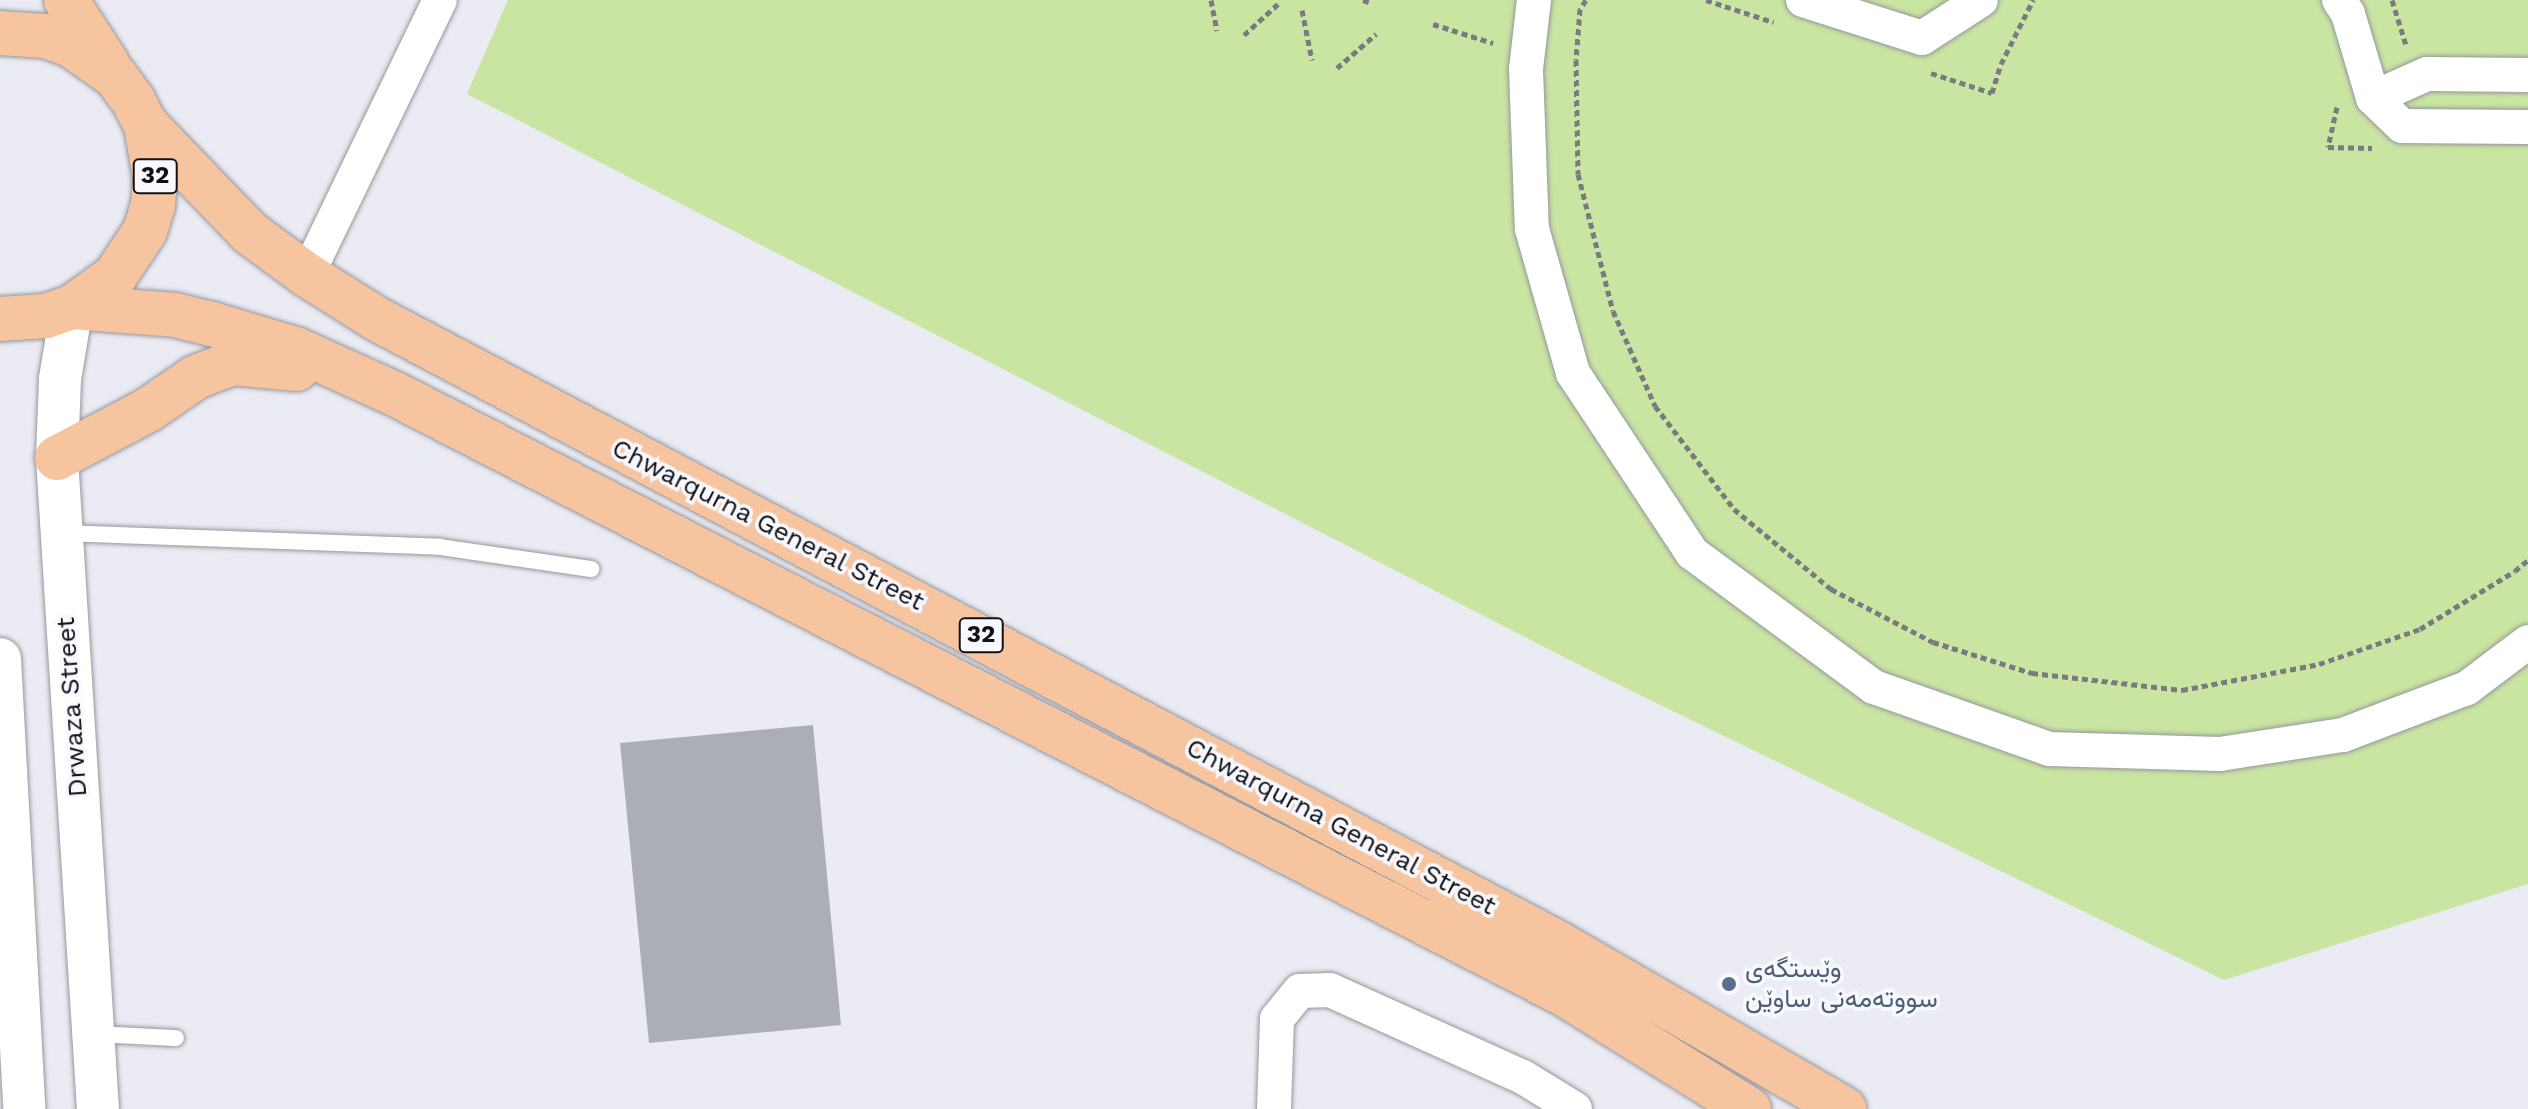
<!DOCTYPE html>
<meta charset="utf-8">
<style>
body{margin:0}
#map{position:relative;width:2528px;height:1109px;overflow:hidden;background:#eaebf3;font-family:"Work Sans",Vazirmatn,sans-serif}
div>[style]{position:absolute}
.green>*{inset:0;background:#c9e5a1}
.building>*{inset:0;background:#acaeb5}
.path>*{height:5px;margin-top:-2.5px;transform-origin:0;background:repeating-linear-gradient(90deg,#7a7a80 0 6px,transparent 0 10px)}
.roads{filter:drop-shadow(0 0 2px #96979e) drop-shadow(0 0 2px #96979e)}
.service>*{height:16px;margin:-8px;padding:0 8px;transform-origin:8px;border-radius:8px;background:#fff}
.minor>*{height:34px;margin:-17px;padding:0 17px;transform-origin:17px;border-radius:17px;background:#fff}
.tertiary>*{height:42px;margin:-21px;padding:0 21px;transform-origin:21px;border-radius:21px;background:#fff}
.trunk>*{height:44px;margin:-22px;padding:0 22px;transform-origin:22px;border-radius:22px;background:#f7c4a0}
.dots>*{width:22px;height:22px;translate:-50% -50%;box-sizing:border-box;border:4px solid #f7f9ff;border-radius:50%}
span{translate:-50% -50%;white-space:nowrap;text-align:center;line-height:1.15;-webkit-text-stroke:7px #f7f9ff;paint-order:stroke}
.shield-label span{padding:2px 6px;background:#f7f9ff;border:2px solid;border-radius:6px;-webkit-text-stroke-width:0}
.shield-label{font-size:24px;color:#111114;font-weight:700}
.street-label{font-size:26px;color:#111114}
.service-label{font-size:26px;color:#4e5e75}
.left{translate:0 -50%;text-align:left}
</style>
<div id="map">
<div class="green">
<div style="clip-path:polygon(508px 0,2528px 0,2528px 884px,2224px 980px,1601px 676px,467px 94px)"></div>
</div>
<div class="building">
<div style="clip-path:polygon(813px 725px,841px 1025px,649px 1043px,620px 743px)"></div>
</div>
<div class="path">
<div style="left:1211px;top:0;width:31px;rotate:79deg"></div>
<div style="left:1363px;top:0;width:9px;rotate:21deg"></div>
<div style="left:1586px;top:0;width:11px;rotate:124deg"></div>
<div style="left:1580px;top:9px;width:51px;rotate:94.5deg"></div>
<div style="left:1576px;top:60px;width:114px;rotate:89deg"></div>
<div style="left:1578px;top:174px;width:141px;rotate:75.7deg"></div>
<div style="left:1613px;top:311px;width:104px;rotate:66.1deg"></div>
<div style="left:1655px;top:406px;width:130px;rotate:52.5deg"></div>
<div style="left:1734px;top:509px;width:126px;rotate:39.5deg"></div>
<div style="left:1831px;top:589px;width:115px;rotate:27.5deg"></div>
<div style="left:1933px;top:642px;width:104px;rotate:17.4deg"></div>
<div style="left:2032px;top:673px;width:151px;rotate:6.5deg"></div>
<div style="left:2182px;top:690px;width:139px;rotate:-10.7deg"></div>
<div style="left:2319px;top:664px;width:107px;rotate:-19.1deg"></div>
<div style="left:2420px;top:629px;width:111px;rotate:-31.4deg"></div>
<div style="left:2515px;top:571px;width:17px;rotate:-40deg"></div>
<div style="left:1706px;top:0;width:71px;rotate:18.2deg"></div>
<div style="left:2392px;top:0;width:47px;rotate:72.7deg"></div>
<div style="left:1302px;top:10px;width:51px;rotate:78.7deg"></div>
<div style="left:1433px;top:24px;width:63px;rotate:17.6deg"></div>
<div style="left:1244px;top:35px;width:47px;rotate:-42.4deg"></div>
<div style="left:1337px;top:68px;width:52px;rotate:-41.1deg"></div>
<div style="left:1931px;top:73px;width:64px;rotate:18.2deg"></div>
<div style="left:1992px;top:93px;width:30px;rotate:-73deg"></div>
<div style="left:2001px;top:64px;width:72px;rotate:-63.4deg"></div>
<div style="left:2337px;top:107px;width:41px;rotate:102.7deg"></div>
<div style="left:2328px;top:147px;width:44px;rotate:1.3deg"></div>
</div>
<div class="roads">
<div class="service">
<div style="left:63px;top:533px;width:377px;rotate:2.1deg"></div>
<div style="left:440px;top:547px;width:153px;rotate:8.3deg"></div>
<div style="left:94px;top:1034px;width:82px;rotate:2.8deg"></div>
</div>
<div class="minor">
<div style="left:1534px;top:0;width:69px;rotate:96.6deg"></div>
<div style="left:1526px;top:69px;width:160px;rotate:87.9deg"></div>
<div style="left:1532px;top:229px;width:150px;rotate:74.1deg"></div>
<div style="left:1573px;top:373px;width:216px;rotate:56.5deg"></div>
<div style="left:1692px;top:553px;width:226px;rotate:36.4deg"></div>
<div style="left:1874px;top:687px;width:186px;rotate:19.5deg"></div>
<div style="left:2049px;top:749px;width:171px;rotate:1.7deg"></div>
<div style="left:2220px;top:754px;width:124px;rotate:-8.8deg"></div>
<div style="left:2343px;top:735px;width:133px;rotate:-20.8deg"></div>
<div style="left:2467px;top:688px;width:76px;rotate:-37deg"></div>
<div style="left:1803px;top:0;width:125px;rotate:17.7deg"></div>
<div style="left:1922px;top:38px;width:70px;rotate:-32.8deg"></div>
<div style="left:2339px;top:0;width:17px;rotate:57deg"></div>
<div style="left:2348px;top:14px;width:88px;rotate:73.4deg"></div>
<div style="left:2373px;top:98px;width:40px;rotate:44deg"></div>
<div style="left:2402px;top:126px;width:126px;rotate:0.5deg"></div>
<div style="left:2373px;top:98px;width:59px;rotate:-24deg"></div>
<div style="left:2427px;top:74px;width:101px;rotate:0.6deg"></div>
<div style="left:307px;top:275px;width:305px;rotate:-64.2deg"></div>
<div style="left:1274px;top:1109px;width:90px;rotate:-88.1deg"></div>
<div style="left:1277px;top:1019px;width:36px;rotate:-51deg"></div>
<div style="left:1300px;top:991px;width:30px;rotate:-2deg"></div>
<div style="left:1330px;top:990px;width:212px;rotate:24.3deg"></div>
<div style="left:1523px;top:1077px;width:61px;rotate:31.6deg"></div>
</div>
<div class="tertiary">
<div style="left:72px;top:307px;width:73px;rotate:99.5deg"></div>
<div style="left:60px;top:379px;width:79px;rotate:92.2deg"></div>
<div style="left:57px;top:458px;width:652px;rotate:86.4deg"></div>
<div style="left:0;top:659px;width:451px;rotate:86.9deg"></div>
</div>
<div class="trunk">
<div style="left:66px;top:0;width:77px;rotate:57.1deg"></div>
<div style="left:0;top:33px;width:45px;rotate:3.8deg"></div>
<div style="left:45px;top:36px;width:28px;rotate:19deg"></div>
<div style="left:71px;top:45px;width:55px;rotate:35.4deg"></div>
<div style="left:116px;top:77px;width:29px;rotate:54deg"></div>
<div style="left:133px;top:100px;width:28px;rotate:63deg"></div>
<div style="left:146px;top:125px;width:54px;rotate:80.4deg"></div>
<div style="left:155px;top:178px;width:27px;rotate:94deg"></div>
<div style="left:153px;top:205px;width:27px;rotate:107deg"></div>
<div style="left:145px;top:231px;width:54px;rotate:123.7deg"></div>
<div style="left:115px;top:276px;width:53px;rotate:144.2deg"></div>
<div style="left:72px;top:307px;width:28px;rotate:161deg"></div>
<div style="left:46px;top:316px;width:46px;rotate:176.3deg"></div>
<div style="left:146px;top:125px;width:150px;rotate:46.1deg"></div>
<div style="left:250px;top:233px;width:71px;rotate:36.4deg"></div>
<div style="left:307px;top:275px;width:83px;rotate:32.2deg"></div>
<div style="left:377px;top:319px;width:1336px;rotate:27.85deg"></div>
<div style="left:1558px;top:943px;width:331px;rotate:30.1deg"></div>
<div style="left:72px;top:307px;width:103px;rotate:4.4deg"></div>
<div style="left:175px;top:315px;width:38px;rotate:14deg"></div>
<div style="left:212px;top:324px;width:90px;rotate:16.8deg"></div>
<div style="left:298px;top:350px;width:107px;rotate:24.4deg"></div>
<div style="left:395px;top:394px;width:1314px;rotate:27.17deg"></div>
<div style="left:1564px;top:994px;width:218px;rotate:31.9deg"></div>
<div style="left:57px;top:458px;width:103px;rotate:-27.8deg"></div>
<div style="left:148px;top:410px;width:58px;rotate:-34.5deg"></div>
<div style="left:196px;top:377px;width:40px;rotate:-21deg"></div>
<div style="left:233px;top:363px;width:64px;rotate:5.4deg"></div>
</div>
</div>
<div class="dots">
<div style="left:1729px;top:984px;background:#5c6f8a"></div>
</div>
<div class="shield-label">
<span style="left:155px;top:176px">32</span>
<span style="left:981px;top:635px">32</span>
</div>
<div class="street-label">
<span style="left:768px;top:525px;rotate:27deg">Chwarqurna General Street</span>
<span style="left:72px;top:707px;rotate:-94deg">Drwaza Street</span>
<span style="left:1341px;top:827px;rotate:28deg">Chwarqurna General Street</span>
</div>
<div class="service-label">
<span class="left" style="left:1745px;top:984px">وێستگەی<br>سووتەمەنی ساوێن</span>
</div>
</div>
